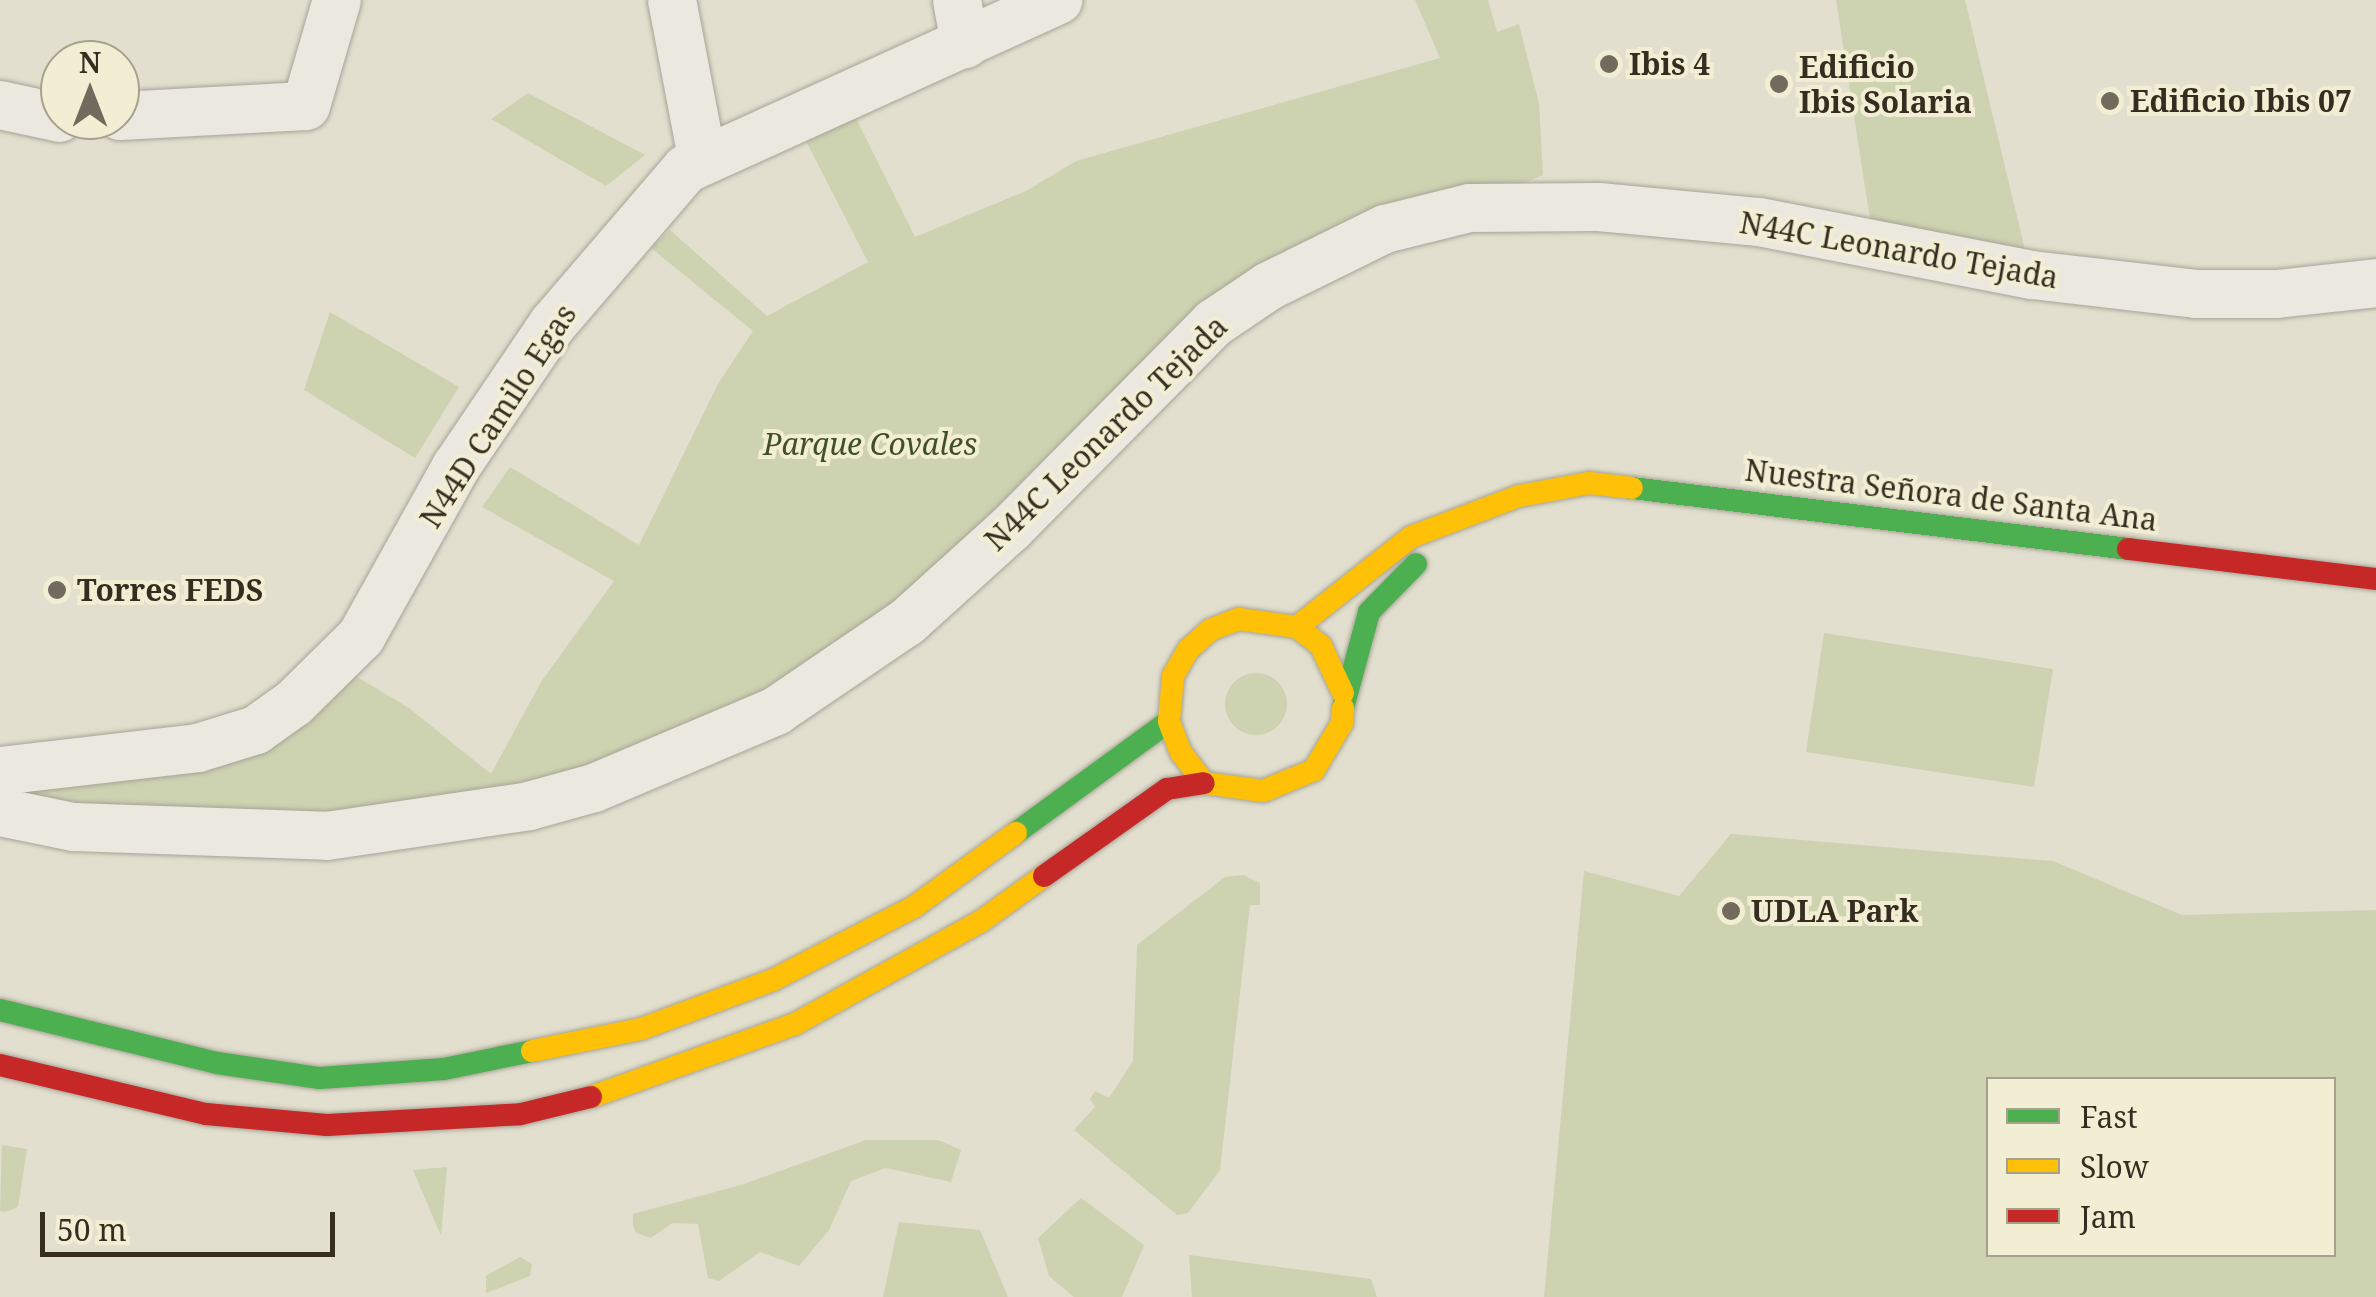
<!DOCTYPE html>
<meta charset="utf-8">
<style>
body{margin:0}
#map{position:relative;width:2376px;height:1297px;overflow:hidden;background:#e2dfce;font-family:"Noto Serif",serif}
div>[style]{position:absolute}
.green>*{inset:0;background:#cdd2b1}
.round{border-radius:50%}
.roads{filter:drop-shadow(0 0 2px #a7a497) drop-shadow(0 0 2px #a7a497)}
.street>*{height:48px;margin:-24px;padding:0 24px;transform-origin:24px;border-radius:24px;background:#eae8df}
.fast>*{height:22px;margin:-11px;padding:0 11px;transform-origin:11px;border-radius:11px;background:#4caf50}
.slow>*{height:22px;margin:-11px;padding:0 11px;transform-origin:11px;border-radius:11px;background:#ffc107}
.jam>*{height:22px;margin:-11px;padding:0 11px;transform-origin:11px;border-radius:11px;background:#c62828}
.dots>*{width:28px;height:28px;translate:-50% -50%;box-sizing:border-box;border:5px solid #f2eed4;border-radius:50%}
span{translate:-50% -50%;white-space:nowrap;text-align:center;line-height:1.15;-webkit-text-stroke:8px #f2eed4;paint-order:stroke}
.poi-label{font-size:30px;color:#352d20;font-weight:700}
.left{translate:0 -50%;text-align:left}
.street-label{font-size:30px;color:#352d20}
.park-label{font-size:30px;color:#405028;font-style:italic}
.legend{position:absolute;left:1986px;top:1077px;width:350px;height:180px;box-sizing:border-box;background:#f2eed4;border:2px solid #a6a18c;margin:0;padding:12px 18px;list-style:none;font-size:30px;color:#352d20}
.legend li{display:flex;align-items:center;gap:20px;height:50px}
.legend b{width:50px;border:2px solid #a6a18c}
.north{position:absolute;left:40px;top:40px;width:100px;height:100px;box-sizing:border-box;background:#f2eed4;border:2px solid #a6a18c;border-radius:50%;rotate:0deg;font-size:28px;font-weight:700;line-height:40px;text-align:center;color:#352d20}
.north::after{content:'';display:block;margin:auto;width:35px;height:45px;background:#726b5d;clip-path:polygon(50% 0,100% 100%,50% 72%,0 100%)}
.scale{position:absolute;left:40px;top:1212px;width:295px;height:45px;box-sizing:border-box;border:5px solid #352d20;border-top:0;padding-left:12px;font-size:30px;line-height:35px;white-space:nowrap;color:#352d20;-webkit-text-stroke:8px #f2eed4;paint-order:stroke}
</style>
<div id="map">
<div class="green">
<div style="clip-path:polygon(1415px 0,1488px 0,1497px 32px,1519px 24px,1539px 103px,1543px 175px,1269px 286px,907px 622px,594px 788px,327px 836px,5px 815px,0 776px,198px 748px,334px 663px,409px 708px,491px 774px,541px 682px,614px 581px,482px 507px,510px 467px,639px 545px,718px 384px,753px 331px,651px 248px,670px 230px,767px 316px,868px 262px,804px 137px,856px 118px,915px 237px,1026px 191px,1076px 161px,1440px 58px)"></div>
<div style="clip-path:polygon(1836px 0,1965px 0,2025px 250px,1874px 245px)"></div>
<div style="clip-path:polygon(528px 93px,645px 155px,606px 186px,491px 119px)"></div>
<div style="clip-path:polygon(330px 312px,459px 387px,415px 458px,304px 390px)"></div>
<div style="clip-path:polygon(1824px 633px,2053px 669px,2034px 787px,1806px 752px)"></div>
<div class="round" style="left:1225px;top:673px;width:62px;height:62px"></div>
<div style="clip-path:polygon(evenodd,1731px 834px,2053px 861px,2182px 915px,2376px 910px,2376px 1297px,1544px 1297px,1584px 871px,1679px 896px,1731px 834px,1988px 1080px,2334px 1080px,2334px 1254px,1988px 1254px,1988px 1080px)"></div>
<div style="clip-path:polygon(1243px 875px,1260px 883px,1260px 905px,1250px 905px,1220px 1170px,1188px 1213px,1177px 1215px,1074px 1130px,1095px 1107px,1090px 1099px,1095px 1091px,1109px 1098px,1133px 1061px,1137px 945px,1225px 877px)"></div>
<div style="clip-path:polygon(866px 1140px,938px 1140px,961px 1150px,951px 1182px,886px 1168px,851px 1181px,829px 1230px,799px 1266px,760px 1252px,719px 1281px,708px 1278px,698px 1224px,672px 1223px,651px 1238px,636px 1233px,633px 1225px,633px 1214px,741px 1185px)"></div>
<div style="clip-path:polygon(2px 1145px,27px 1149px,18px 1207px,5px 1212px,0 1211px)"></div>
<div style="clip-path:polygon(447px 1167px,441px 1236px,413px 1170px)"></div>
<div style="clip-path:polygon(1081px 1198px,1144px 1245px,1122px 1297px,1074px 1297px,1049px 1276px,1038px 1238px)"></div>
<div style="clip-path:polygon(899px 1222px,980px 1230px,1008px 1297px,883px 1297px)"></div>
<div style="clip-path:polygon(1189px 1255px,1371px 1279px,1377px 1297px,1192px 1297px)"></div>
<div style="clip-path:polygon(520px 1257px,532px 1264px,530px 1276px,486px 1293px,486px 1276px)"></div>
</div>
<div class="roads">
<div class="street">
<div style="left:672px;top:0;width:160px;rotate:79.2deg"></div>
<div style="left:957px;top:0;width:45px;rotate:79.7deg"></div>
<div style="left:0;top:105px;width:61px;rotate:12.2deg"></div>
<div style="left:120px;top:116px;width:186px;rotate:-3.1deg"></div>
<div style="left:306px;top:106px;width:110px;rotate:-73.7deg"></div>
<div style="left:0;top:771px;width:199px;rotate:-6.6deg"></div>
<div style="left:198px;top:748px;width:61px;rotate:-17.2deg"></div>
<div style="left:256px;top:730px;width:47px;rotate:-35.4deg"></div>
<div style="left:294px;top:703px;width:94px;rotate:-44.6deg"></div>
<div style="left:361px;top:637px;width:195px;rotate:-60.8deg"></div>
<div style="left:456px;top:467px;width:173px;rotate:-55.9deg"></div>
<div style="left:553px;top:324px;width:204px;rotate:-49.4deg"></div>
<div style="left:686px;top:169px;width:409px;rotate:-24.4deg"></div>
<div style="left:0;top:812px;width:76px;rotate:11.5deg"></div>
<div style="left:74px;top:827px;width:253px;rotate:2deg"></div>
<div style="left:327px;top:836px;width:204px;rotate:-8.4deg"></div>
<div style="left:529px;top:806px;width:67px;rotate:-15.5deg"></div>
<div style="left:594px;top:788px;width:198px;rotate:-22.9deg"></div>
<div style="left:776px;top:711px;width:158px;rotate:-34.2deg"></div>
<div style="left:907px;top:622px;width:139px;rotate:-42.1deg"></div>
<div style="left:1010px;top:529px;width:290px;rotate:-45.3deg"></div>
<div style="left:1214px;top:323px;width:66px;rotate:-33.9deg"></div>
<div style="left:1269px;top:286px;width:129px;rotate:-26.2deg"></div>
<div style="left:1385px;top:229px;width:87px;rotate:-14deg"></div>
<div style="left:1469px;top:208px;width:130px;rotate:-0.4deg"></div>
<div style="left:1599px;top:207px;width:161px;rotate:5.4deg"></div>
<div style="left:1759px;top:222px;width:278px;rotate:11deg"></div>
<div style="left:2032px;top:275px;width:165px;rotate:6.6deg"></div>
<div style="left:2196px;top:294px;width:81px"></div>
<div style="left:2277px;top:294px;width:100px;rotate:-6.3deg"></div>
</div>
<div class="fast">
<div style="left:1632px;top:488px;width:500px;rotate:7deg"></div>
<div style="left:1343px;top:708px;width:99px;rotate:-74.8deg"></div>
<div style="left:1369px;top:612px;width:67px;rotate:-45.6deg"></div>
<div style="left:1016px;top:833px;width:190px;rotate:-36.2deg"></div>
<div style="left:0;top:1010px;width:223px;rotate:13.7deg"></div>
<div style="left:217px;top:1063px;width:104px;rotate:8.3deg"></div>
<div style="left:320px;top:1078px;width:124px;rotate:-4.2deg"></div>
<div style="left:444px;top:1069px;width:90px;rotate:-11.6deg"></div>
</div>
<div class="slow">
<div style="left:1297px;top:627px;width:145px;rotate:-38.3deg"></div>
<div style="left:1411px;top:537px;width:116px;rotate:-20.8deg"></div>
<div style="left:1519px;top:496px;width:71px;rotate:-10.5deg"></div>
<div style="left:1589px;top:483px;width:43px;rotate:6.6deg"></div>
<div style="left:1343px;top:708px;width:15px;rotate:94deg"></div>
<div style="left:1342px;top:723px;width:55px;rotate:120.8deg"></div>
<div style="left:1314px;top:770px;width:55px;rotate:157.6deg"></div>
<div style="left:1263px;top:791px;width:60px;rotate:-172.3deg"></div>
<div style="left:1204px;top:783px;width:38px;rotate:-127deg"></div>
<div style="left:1181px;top:753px;width:34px;rotate:-111deg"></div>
<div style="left:1169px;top:721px;width:45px;rotate:-84.9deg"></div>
<div style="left:1173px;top:676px;width:30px;rotate:-60deg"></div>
<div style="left:1188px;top:650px;width:30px;rotate:-42deg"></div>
<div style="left:1210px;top:630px;width:31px;rotate:-21deg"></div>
<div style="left:1239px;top:619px;width:59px;rotate:7.9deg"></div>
<div style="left:1297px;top:627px;width:31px;rotate:38deg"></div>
<div style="left:1321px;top:646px;width:52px;rotate:64.9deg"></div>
<div style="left:532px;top:1051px;width:111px;rotate:-11.4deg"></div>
<div style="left:641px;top:1029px;width:141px;rotate:-20.4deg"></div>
<div style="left:773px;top:980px;width:159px;rotate:-27.4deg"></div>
<div style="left:914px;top:907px;width:126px;rotate:-36deg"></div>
<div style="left:591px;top:1097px;width:217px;rotate:-19.7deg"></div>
<div style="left:795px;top:1024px;width:211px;rotate:-28.9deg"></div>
<div style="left:980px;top:922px;width:79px;rotate:-35.7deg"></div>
</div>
<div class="jam">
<div style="left:2128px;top:549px;width:250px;rotate:6.9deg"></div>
<div style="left:1044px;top:876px;width:151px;rotate:-35.3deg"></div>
<div style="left:1167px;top:789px;width:37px;rotate:-9deg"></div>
<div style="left:0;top:1065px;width:212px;rotate:13.4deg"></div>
<div style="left:206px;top:1114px;width:121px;rotate:5.2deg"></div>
<div style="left:327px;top:1125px;width:194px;rotate:-3.2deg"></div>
<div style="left:521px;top:1114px;width:72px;rotate:-13.7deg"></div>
</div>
</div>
<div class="dots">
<div style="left:1609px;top:64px;background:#726b5d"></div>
<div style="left:1779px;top:84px;background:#726b5d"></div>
<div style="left:2110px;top:101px;background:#726b5d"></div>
<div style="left:57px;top:590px;background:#726b5d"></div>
<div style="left:1731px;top:911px;background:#726b5d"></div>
</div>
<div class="poi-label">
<span class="left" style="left:1629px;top:64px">Ibis 4</span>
<span class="left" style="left:1799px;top:84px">Edificio<br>Ibis Solaria</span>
<span class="left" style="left:2130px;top:101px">Edificio Ibis 07</span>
<span class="left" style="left:77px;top:590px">Torres FEDS</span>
<span class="left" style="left:1751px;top:911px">UDLA Park</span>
</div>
<div class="street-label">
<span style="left:1899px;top:250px;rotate:10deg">N44C Leonardo Tejada</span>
<span style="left:498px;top:416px;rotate:-57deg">N44D Camilo Egas</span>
<span style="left:1106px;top:433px;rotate:-44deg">N44C Leonardo Tejada</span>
<span style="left:1951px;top:495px;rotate:7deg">Nuestra Señora de Santa Ana</span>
</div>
<div class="park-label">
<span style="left:870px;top:444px">Parque Covales</span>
</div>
<ul class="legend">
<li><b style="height:12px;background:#4caf50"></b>Fast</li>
<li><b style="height:12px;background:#ffc107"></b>Slow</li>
<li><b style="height:12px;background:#c62828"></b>Jam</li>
</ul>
<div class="north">N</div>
<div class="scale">50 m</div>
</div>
